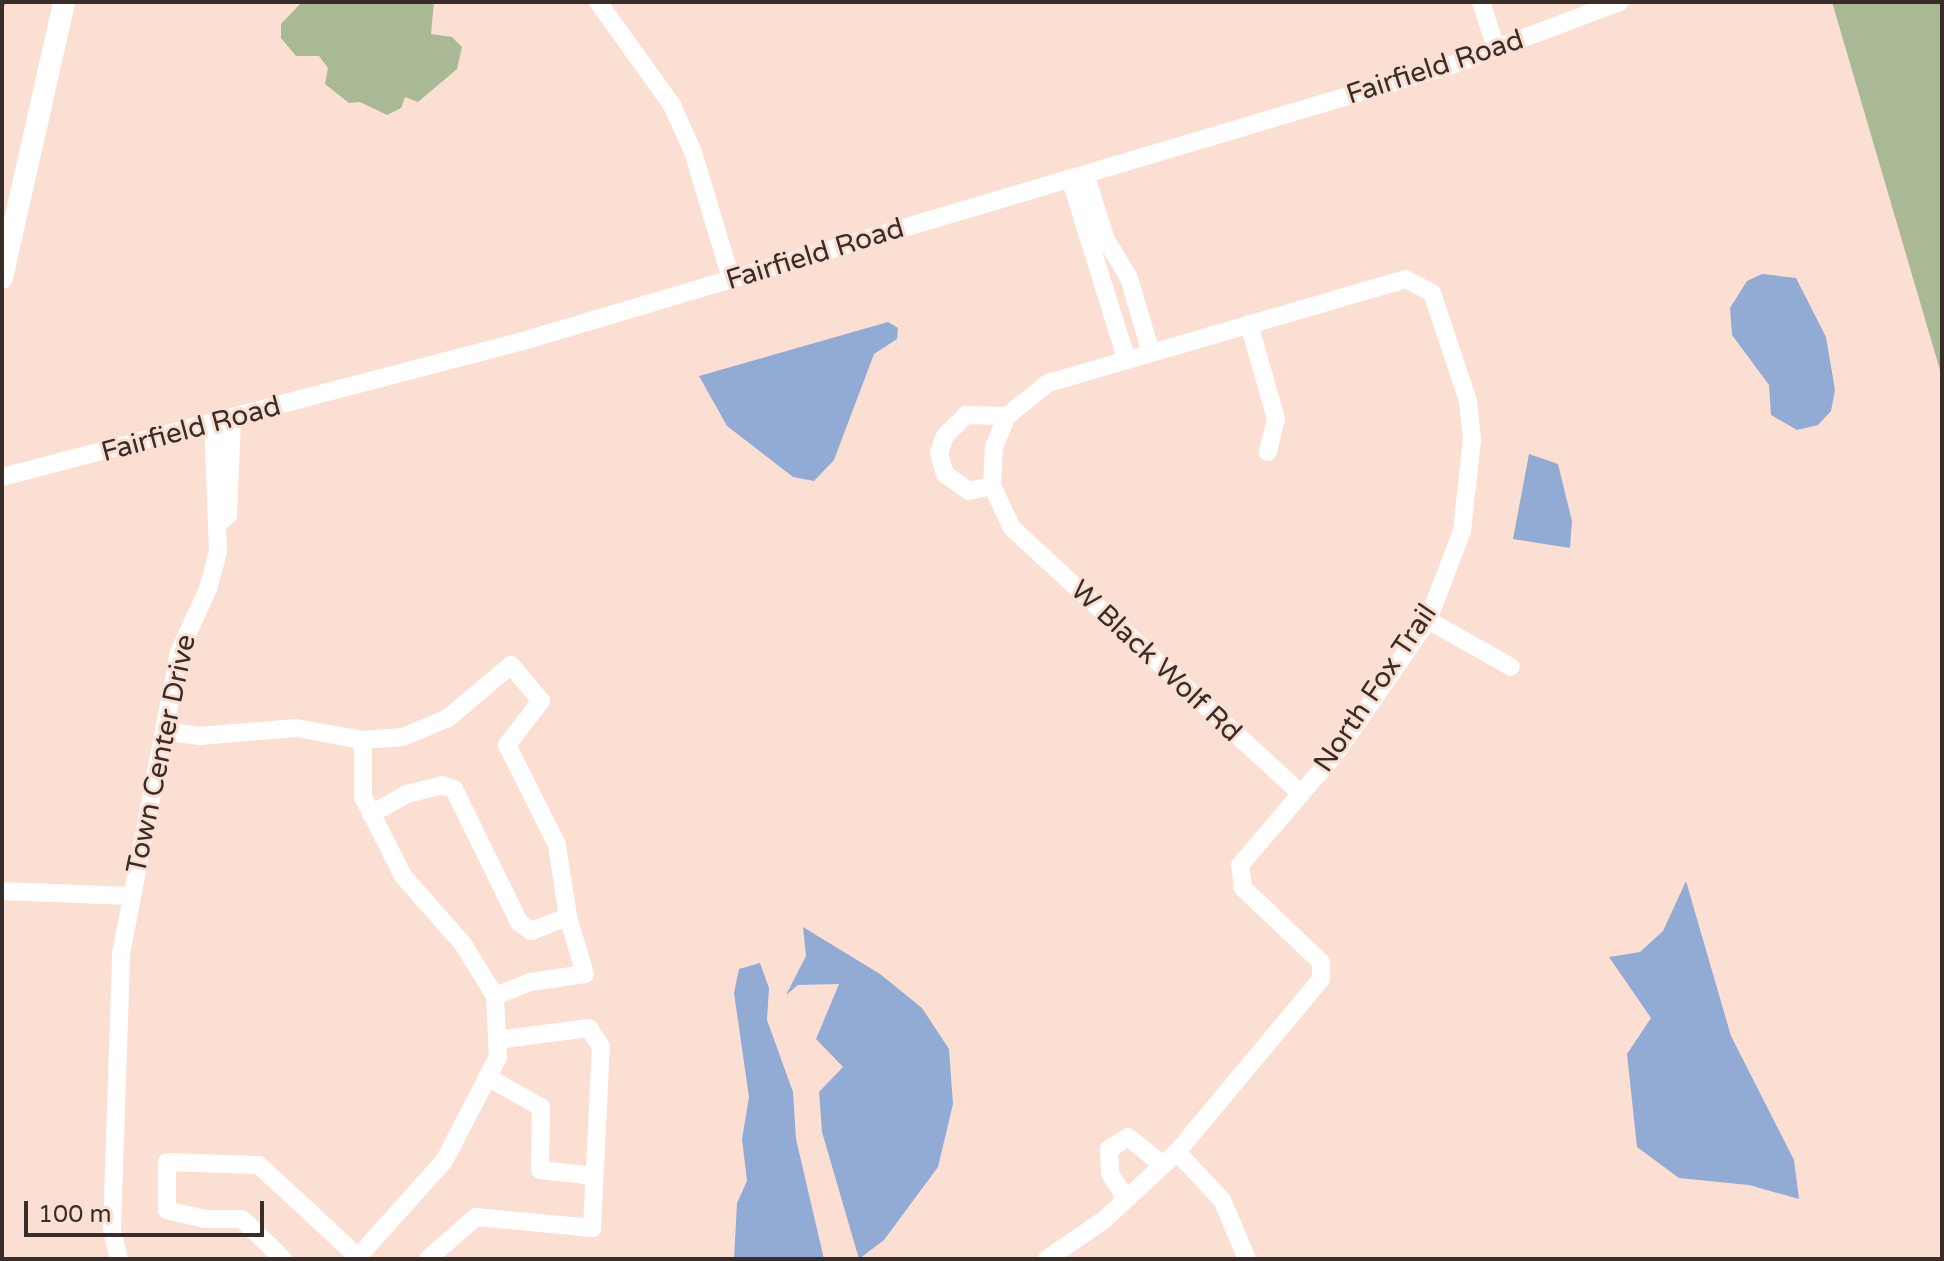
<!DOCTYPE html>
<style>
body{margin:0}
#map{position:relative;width:1944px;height:1261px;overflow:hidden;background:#fcdfd3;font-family:"Varela Round",sans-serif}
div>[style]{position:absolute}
.green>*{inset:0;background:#a9b995}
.water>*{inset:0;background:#92abd4}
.minor>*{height:18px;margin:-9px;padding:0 9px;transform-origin:9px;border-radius:9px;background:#fff}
.major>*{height:22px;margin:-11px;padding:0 11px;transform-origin:11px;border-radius:11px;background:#fff}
.rail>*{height:5px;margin-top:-2.5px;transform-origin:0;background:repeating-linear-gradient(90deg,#7e6d65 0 12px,transparent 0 18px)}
span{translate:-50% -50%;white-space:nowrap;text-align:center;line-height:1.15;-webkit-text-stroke:6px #fcdfd3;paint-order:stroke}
.street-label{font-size:28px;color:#382d28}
.frame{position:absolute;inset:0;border:4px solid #382d28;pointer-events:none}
.scale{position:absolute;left:24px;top:1201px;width:240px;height:36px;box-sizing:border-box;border:4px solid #382d28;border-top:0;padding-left:10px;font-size:24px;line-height:28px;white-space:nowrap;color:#382d28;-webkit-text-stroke:6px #fcdfd3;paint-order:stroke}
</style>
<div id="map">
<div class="green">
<div style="clip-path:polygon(302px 2px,434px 2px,431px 34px,452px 37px,462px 47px,457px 69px,418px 102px,405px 97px,401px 108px,387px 115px,360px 102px,349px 103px,325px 84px,328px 68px,319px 56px,296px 56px,281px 38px,281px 24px)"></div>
<div style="clip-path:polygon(1832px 2px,1942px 2px,1942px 377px)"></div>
</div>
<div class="water">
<div style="clip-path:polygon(1762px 274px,1796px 278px,1826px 337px,1835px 390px,1831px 411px,1818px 425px,1797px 430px,1771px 415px,1769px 385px,1732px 335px,1730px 308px,1747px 281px)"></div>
<div style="clip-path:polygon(888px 322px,898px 328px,897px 339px,874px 354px,834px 460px,814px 481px,793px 477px,727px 426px,699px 376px)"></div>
<div style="clip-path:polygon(1529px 454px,1558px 464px,1572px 521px,1570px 548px,1513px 539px)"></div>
<div style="clip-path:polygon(1686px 881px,1731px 1036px,1794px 1160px,1799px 1199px,1749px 1185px,1679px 1178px,1637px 1147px,1627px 1054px,1651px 1018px,1609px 957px,1640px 952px,1663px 931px)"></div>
<div style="clip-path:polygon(803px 927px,880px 974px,922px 1008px,949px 1049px,953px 1104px,938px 1167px,884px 1240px,859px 1259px,822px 1132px,819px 1092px,843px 1067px,816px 1039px,839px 984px,798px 985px,786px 995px,806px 956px)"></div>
<div style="clip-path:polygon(760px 963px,769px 988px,767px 1020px,793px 1092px,796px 1139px,824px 1259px,734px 1259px,737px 1203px,747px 1181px,742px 1139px,749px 1097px,734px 993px,739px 969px)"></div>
</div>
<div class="minor">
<div style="left:598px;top:2px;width:127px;rotate:54.3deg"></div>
<div style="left:672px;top:105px;width:51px;rotate:65.9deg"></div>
<div style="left:693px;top:152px;width:133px;rotate:73.3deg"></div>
<div style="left:1481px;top:2px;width:48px;rotate:71.9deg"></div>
<div style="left:1085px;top:174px;width:69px;rotate:72.3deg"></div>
<div style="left:1106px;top:240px;width:44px;rotate:58.8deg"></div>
<div style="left:1129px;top:278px;width:75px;rotate:73.7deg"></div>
<div style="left:1070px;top:178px;width:189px;rotate:72.7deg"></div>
<div style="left:1249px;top:324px;width:99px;rotate:74.1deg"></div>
<div style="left:1276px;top:419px;width:34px;rotate:104deg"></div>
<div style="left:2px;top:477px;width:538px;rotate:-14.63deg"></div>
<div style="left:523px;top:341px;width:966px;rotate:-16.54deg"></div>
<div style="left:1449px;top:66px;width:182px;rotate:-20.6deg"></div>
<div style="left:992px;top:486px;width:24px;rotate:168deg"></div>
<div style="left:969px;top:491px;width:29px;rotate:-145deg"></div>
<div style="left:945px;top:474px;width:22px;rotate:-106deg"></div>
<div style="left:939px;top:453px;width:18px;rotate:-71deg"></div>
<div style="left:945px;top:436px;width:30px;rotate:-45deg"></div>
<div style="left:966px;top:415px;width:41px;rotate:1.4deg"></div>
<div style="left:220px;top:522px;width:11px;rotate:-41deg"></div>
<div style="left:228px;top:515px;width:97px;rotate:-87.6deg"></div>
<div style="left:1428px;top:620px;width:95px;rotate:29.5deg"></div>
<div style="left:164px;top:731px;width:36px;rotate:8deg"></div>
<div style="left:200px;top:736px;width:96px;rotate:-4.8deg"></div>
<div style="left:296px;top:728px;width:68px;rotate:10.2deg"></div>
<div style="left:363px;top:740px;width:57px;rotate:90deg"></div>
<div style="left:363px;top:797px;width:89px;rotate:63.1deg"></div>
<div style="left:403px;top:876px;width:91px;rotate:48.6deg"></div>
<div style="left:463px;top:944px;width:61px;rotate:58.4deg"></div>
<div style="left:495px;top:996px;width:61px;rotate:87.2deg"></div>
<div style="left:498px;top:1057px;width:117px;rotate:117.4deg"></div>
<div style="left:444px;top:1161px;width:132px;rotate:131.9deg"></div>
<div style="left:363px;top:740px;width:40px;rotate:-4.3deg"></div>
<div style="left:403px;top:737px;width:49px;rotate:-22.9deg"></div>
<div style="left:448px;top:718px;width:82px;rotate:-40.1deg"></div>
<div style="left:511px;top:665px;width:47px;rotate:50.2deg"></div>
<div style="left:541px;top:701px;width:56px;rotate:127.7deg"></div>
<div style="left:507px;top:745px;width:112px;rotate:63.4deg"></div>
<div style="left:557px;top:845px;width:73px;rotate:81.3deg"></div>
<div style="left:568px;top:917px;width:59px;rotate:73.4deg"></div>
<div style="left:585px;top:974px;width:56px;rotate:171.7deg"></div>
<div style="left:530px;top:982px;width:38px;rotate:158deg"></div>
<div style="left:371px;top:814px;width:41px;rotate:-29.1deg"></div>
<div style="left:407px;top:794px;width:36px;rotate:-14deg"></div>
<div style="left:442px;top:785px;width:13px;rotate:18deg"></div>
<div style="left:454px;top:789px;width:148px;rotate:64deg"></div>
<div style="left:519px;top:922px;width:15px;rotate:37deg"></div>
<div style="left:531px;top:931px;width:40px;rotate:-21deg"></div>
<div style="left:2px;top:891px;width:128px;rotate:2.2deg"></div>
<div style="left:487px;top:1077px;width:62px;rotate:29.1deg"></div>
<div style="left:541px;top:1107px;width:63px;rotate:90.9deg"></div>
<div style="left:540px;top:1170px;width:54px;rotate:6.3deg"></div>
<div style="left:1177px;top:1152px;width:66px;rotate:46.8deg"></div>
<div style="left:1222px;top:1200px;width:64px;rotate:67deg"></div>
<div style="left:1126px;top:1199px;width:31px;rotate:-122deg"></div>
<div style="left:1110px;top:1173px;width:24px;rotate:-92deg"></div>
<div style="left:1109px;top:1149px;width:22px;rotate:-32deg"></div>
<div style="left:1128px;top:1137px;width:45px;rotate:38.7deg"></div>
<div style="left:119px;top:1259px;width:30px;rotate:-104deg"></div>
<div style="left:112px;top:1230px;width:276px;rotate:-88.1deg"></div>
<div style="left:121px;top:954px;width:308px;rotate:-79.1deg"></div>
<div style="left:179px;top:652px;width:69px;rotate:-65.3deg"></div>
<div style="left:208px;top:589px;width:39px;rotate:-75deg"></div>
<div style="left:218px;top:551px;width:128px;rotate:-92.2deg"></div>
<div style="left:283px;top:1259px;width:57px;rotate:-135.7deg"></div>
<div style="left:242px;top:1219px;width:37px;rotate:180deg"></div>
<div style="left:205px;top:1219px;width:39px;rotate:-167deg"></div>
<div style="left:167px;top:1210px;width:48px;rotate:-90deg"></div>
<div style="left:167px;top:1162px;width:92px;rotate:1.9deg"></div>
<div style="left:259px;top:1165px;width:138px;rotate:42.9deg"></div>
<div style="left:428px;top:1259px;width:64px;rotate:-41.2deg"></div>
<div style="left:476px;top:1217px;width:117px;rotate:5.4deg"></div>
<div style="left:592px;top:1228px;width:181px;rotate:-87.2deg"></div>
<div style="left:601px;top:1047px;width:22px;rotate:-122deg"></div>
<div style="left:589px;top:1028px;width:93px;rotate:172.6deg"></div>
<div style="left:1047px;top:1259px;width:69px;rotate:-34.4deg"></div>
<div style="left:1104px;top:1220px;width:100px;rotate:-43deg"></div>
<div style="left:1177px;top:1152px;width:225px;rotate:-50.2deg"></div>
<div style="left:1321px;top:979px;width:17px;rotate:-90deg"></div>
<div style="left:1321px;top:962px;width:108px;rotate:-136.5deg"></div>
<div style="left:1243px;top:888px;width:23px;rotate:-97deg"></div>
<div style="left:1240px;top:865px;width:148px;rotate:-49.4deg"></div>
<div style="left:1336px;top:753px;width:162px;rotate:-55.3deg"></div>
<div style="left:1428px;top:620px;width:95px;rotate:-69.1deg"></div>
<div style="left:1462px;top:531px;width:93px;rotate:-83.8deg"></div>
<div style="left:1472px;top:439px;width:38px;rotate:-96deg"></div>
<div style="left:1468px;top:401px;width:114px;rotate:-108.4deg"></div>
<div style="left:1432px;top:293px;width:30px;rotate:-152deg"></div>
<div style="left:1406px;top:279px;width:373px;rotate:163.8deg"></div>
<div style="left:1048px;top:383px;width:53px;rotate:141.2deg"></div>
<div style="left:1007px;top:416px;width:33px;rotate:113deg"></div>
<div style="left:994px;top:446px;width:40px;rotate:92.9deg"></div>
<div style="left:992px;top:486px;width:47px;rotate:64.5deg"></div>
<div style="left:1012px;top:528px;width:391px;rotate:42.6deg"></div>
</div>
<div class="major">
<div style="left:2px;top:278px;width:283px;rotate:-77.3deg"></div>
</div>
<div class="rail">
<div style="left:2px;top:4px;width:2px;rotate:-63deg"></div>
</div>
<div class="street-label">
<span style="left:1435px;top:67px;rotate:-18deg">Fairfield Road</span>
<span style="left:815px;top:254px;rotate:-17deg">Fairfield Road</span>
<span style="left:191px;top:429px;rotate:-15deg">Fairfield Road</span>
<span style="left:1156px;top:661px;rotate:43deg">W Black Wolf Rd</span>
<span style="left:1375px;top:688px;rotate:-56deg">North Fox Trail</span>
<span style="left:161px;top:754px;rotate:-78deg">Town Center Drive</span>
</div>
<div class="frame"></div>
<div class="scale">100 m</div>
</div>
